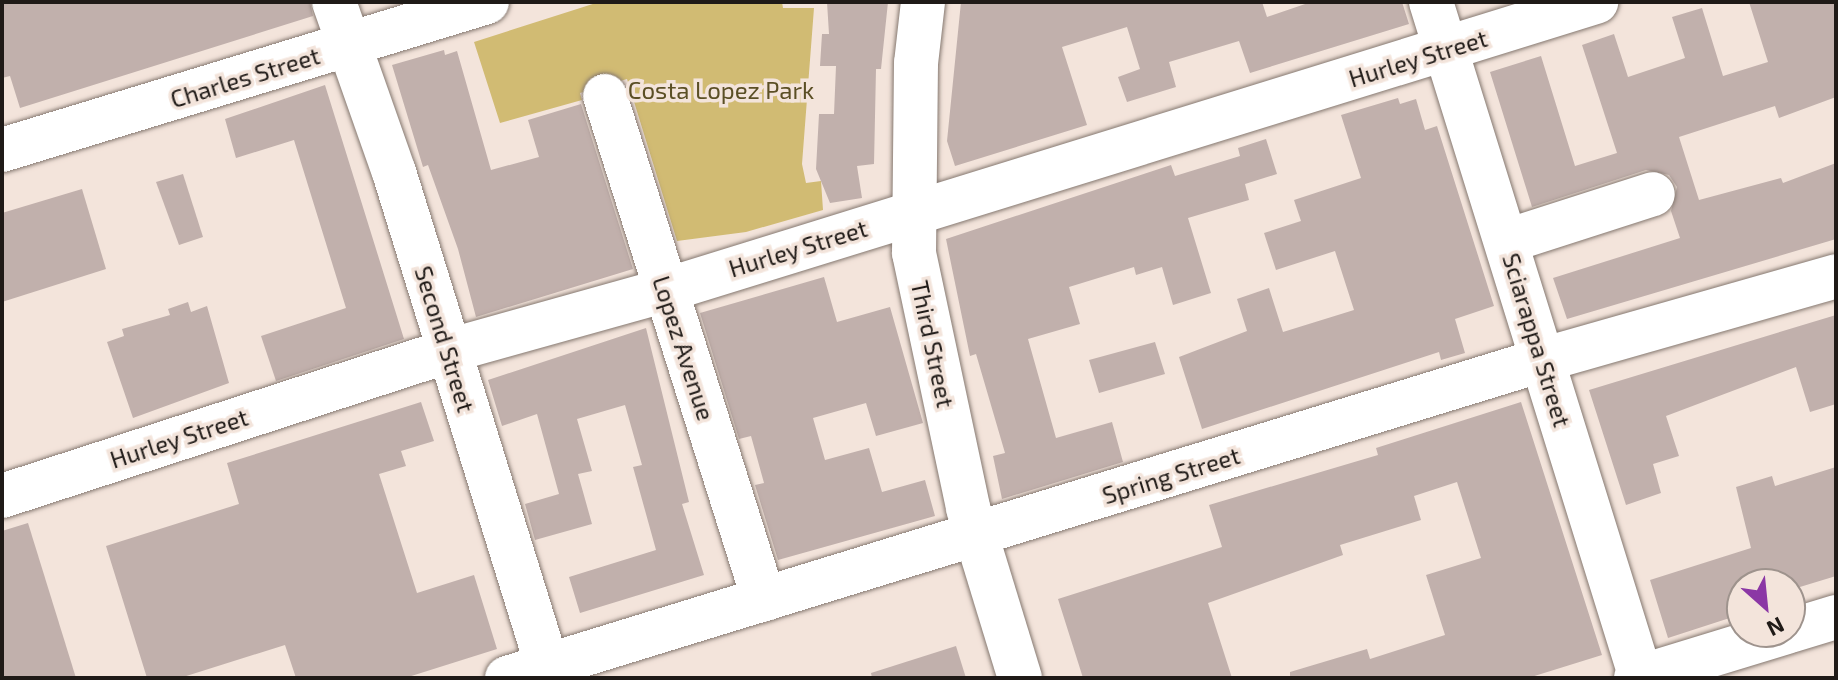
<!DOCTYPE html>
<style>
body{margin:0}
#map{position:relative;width:1838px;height:680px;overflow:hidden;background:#f3e4db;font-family:"Exo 2",sans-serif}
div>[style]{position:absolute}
.green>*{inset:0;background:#d1bb73}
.building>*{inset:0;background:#c1b0ac}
.roads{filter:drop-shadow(0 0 2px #857870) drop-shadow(0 0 2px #857870)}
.minor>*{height:44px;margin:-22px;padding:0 22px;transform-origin:22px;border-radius:22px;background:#fff}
.major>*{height:44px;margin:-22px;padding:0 22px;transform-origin:22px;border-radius:22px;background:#fff}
span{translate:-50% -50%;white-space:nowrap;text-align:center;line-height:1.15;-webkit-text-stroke:7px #f3e4db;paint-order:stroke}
.street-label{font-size:24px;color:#1f1a17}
.park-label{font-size:24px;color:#5b4f25}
.frame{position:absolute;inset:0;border:4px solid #1f1a17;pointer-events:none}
.north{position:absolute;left:1726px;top:568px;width:80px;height:80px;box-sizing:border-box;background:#f3e4db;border:2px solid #9e938d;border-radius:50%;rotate:153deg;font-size:22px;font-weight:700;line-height:32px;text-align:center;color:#1f1a17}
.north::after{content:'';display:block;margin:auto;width:28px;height:36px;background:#8b37a5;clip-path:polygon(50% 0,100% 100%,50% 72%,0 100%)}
</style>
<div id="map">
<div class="green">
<div style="clip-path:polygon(599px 2px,782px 2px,783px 8px,814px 8px,802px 164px,806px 183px,821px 181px,823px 210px,746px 232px,677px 241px,627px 79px,580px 93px,582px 100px,500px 123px,474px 42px)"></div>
</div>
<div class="building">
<div style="clip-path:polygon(2px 2px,310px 2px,313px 16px,20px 108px,10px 76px,2px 78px)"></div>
<div style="clip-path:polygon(827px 2px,888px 2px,881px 69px,876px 69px,874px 164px,857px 166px,862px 198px,830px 203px,816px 169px,819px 114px,834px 114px,836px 66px,820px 66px,822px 34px,829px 34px)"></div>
<div style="clip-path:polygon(961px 2px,1262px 2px,1267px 17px,1311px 2px,1402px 2px,1409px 24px,1250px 73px,1239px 41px,1169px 62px,1176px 87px,1127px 102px,1118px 77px,1140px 69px,1127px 27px,1062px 47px,1087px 125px,955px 166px,947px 141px)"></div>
<div style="clip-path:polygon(1749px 2px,1836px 2px,1836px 97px,1779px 118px,1775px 106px,1679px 137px,1699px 200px,1781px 178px,1783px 183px,1836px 163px,1836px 239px,1567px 319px,1553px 278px,1680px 238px,1671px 211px,1677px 187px,1669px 175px,1646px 170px,1532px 207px,1490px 72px,1541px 56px,1575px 166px,1617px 153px,1582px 45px,1614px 34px,1628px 77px,1685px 58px,1672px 17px,1702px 8px,1723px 76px,1768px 62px)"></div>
<div style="clip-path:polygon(444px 50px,445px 55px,457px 51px,491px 170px,539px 157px,528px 120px,581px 104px,633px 269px,476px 317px,458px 249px,428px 165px,423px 167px,392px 65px)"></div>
<div style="clip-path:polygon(325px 85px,404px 339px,276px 381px,261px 336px,346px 308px,294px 140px,236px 158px,225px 119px)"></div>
<div style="clip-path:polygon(1398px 98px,1400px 104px,1416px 99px,1425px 130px,1437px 126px,1494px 306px,1455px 319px,1465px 353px,1441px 360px,1439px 352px,1202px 429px,1179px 357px,1247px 331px,1237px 299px,1269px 288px,1283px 332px,1354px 310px,1335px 251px,1276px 270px,1264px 233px,1301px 221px,1294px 200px,1361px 178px,1341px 115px)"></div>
<div style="clip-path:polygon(1266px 139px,1277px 174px,1245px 184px,1249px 200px,1188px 218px,1211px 293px,1173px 305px,1162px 267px,1136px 275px,1134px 267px,1069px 287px,1080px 324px,1028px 339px,1056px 438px,1112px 422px,1123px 462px,1002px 499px,993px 456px,1005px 453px,976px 354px,970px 356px,946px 239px,1171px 165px,1175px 176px,1240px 156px,1238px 148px)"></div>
<div style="clip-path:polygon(183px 174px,203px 237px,179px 245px,156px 182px)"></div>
<div style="clip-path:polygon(82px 189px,106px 269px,2px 302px,2px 213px)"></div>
<div style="clip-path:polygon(824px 277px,837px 322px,890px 307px,923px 423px,876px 436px,866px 403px,813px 418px,825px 460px,869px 448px,882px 492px,925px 480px,935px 516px,778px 560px,755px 485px,764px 483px,751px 436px,739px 439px,700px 313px)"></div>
<div style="clip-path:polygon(188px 302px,191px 312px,207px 306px,229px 383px,133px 418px,107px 342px,124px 336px,122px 329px,170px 315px,168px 309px)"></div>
<div style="clip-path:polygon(1836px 315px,1836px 404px,1810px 412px,1796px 367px,1666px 416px,1679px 456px,1653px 464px,1661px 493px,1626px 505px,1589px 390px)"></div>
<div style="clip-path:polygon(646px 328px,689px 502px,682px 504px,704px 575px,580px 613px,569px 577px,656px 550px,633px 467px,642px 465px,625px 405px,577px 419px,592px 471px,578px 474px,592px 524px,535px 540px,525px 504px,559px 494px,537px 414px,502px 426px,488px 380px)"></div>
<div style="clip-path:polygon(1155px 342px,1165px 374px,1099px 393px,1089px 360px)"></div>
<div style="clip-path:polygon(421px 402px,434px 441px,401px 451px,406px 466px,379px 474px,417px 593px,474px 575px,497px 649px,405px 678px,296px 678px,285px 645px,180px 678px,147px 678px,106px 546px,239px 504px,227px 463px)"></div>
<div style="clip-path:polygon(1521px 402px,1602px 655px,1528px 678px,1290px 678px,1290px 672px,1367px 649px,1370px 659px,1445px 635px,1426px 575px,1481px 558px,1457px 482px,1414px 496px,1421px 520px,1340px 545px,1343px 555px,1208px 603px,1232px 678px,1083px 678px,1058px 599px,1222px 547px,1209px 505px,1378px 455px,1376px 448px)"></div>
<div style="clip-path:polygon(1836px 467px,1836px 576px,1790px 590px,1790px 584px,1742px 584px,1742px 614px,1668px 638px,1650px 580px,1751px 548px,1736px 487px,1772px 476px,1775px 486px)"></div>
<div style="clip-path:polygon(28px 523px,76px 678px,2px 678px,2px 531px)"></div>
<div style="clip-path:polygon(956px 646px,966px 678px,872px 678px,871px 673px)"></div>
</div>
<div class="roads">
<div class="minor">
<div style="left:334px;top:2px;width:180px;rotate:70.6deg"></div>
<div style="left:394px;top:172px;width:530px;rotate:72.76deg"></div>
<div style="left:1431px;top:2px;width:708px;rotate:72.74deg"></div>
<div style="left:605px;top:96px;width:528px;rotate:72.49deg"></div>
<div style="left:2px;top:150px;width:507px;rotate:-16.97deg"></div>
<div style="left:1507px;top:241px;width:153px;rotate:-17.8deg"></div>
<div style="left:2px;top:496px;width:469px;rotate:-18deg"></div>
<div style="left:448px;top:351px;width:226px;rotate:-15.6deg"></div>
<div style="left:666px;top:290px;width:974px;rotate:-17.21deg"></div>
<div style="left:1790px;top:631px;width:48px;rotate:-16.9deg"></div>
<div style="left:507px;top:678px;width:1083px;rotate:-17.08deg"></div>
<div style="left:1542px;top:360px;width:306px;rotate:-15.9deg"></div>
<div style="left:1636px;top:678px;width:157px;rotate:-17deg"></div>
</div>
<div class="major">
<div style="left:923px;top:2px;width:61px;rotate:96.5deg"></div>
<div style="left:916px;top:63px;width:190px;rotate:90.6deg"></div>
<div style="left:914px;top:253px;width:261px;rotate:78deg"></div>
<div style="left:968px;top:508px;width:178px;rotate:73deg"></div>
</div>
</div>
<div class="street-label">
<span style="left:1418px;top:58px;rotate:-17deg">Hurley Street</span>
<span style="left:245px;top:77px;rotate:-17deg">Charles Street</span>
<span style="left:798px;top:248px;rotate:-17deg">Hurley Street</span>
<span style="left:445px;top:339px;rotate:73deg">Second Street</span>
<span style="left:1537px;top:340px;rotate:73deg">Sciarappa Street</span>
<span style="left:933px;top:344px;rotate:78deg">Third Street</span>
<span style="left:684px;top:348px;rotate:72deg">Lopez Avenue</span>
<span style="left:179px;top:438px;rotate:-18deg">Hurley Street</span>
<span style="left:1171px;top:475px;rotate:-17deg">Spring Street</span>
</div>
<div class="park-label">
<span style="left:721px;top:90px">Costa Lopez Park</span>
</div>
<div class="frame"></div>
<div class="north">N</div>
</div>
